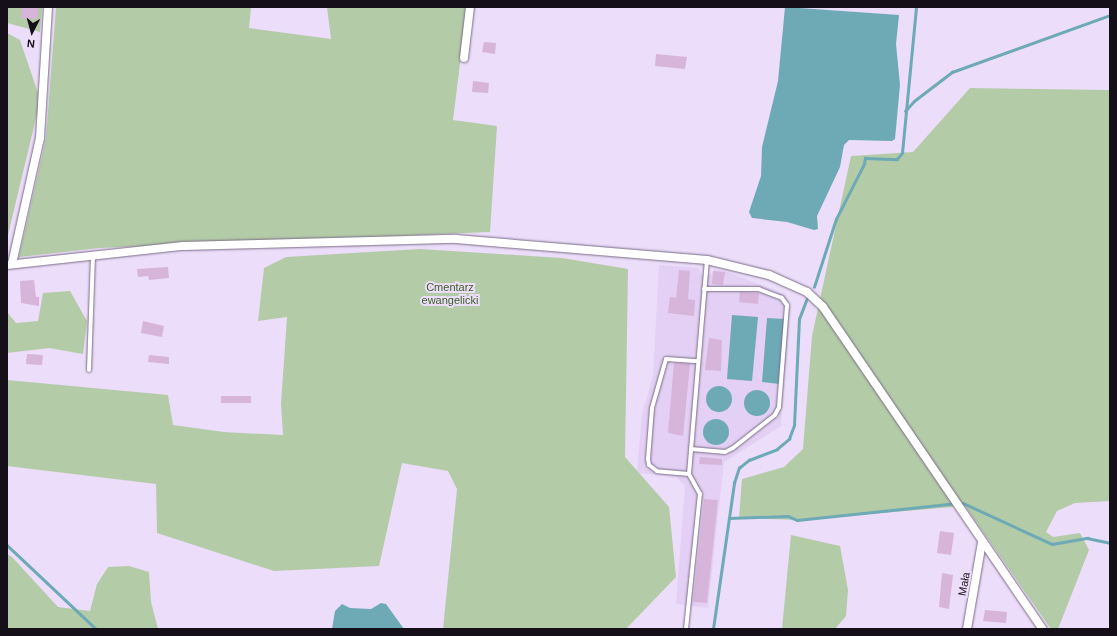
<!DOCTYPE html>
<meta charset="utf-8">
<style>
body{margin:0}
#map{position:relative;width:1117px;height:636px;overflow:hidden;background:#ecddfa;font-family:Arial,sans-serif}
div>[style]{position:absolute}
.built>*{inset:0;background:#e3d0f4}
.green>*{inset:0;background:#b4cba8}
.water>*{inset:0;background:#6daab6}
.round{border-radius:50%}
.stream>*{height:2.5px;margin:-1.25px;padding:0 1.25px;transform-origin:1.25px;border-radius:1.25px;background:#6daab6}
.building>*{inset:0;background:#d7b4da}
.roads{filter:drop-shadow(0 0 1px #7a6c86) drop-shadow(0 0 1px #7a6c86)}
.lane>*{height:4px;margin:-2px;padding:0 2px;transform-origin:2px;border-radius:2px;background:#fff}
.street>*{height:8px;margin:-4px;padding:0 4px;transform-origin:4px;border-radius:4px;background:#fff}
span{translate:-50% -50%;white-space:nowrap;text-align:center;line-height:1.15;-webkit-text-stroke:4px #ecddfa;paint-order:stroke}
.park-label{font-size:11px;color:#3c5f25}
.street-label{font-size:11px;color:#140f19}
.frame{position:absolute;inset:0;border:8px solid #140f19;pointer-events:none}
.north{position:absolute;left:12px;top:12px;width:40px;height:40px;-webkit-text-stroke:3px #ecddfa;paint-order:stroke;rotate:186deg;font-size:11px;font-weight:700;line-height:16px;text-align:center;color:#140f19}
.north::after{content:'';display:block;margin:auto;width:14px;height:18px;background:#140f19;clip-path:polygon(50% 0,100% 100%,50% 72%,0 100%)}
</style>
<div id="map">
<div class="built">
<div style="clip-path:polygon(659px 265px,698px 268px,702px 275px,711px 275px,714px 270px,725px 271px,786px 295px,790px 306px,781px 426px,724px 462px,708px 608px,676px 604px,685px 486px,675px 476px,637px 473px,642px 414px,653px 376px)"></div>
</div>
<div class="green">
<div style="clip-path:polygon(7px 7px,42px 7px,40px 32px,7px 23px)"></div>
<div style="clip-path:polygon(56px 7px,251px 7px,249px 28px,331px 39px,327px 7px,467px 7px,453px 120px,497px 126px,490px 232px,99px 248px,19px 257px,46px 138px)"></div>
<div style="clip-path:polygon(7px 33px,20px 40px,38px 93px,38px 110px,7px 239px)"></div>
<div style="clip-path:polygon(970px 88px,1110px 90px,1110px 501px,1075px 503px,1057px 511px,1046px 532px,1053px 537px,1080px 533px,1089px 550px,1058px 629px,1051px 629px,965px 506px,799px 520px,739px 518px,742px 479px,784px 467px,803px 449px,812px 336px,851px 156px,913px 152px)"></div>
<div style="clip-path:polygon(420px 249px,562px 258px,628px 269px,625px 457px,669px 507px,676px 577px,626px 629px,443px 629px,457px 489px,448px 471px,402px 463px,379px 566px,274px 571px,157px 533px,156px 484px,7px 466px,7px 380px,168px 395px,173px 425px,224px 432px,283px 435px,281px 404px,287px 317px,258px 321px,264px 268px,286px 257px)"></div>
<div style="clip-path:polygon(70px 291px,87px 321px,83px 354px,49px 348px,7px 353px,7px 312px,16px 323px,38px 321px,43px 293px)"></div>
<div style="clip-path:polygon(791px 535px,840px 546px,848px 590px,846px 616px,835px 629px,782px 629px)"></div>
<div style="clip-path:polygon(7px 554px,12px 557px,58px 607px,90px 611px,97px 584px,108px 567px,129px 566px,149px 572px,151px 602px,158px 629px,7px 629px)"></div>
</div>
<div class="water">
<div style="clip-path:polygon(785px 7px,899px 15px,896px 44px,900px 85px,895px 139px,892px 141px,849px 140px,844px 145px,840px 167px,817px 216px,818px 229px,814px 230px,787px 222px,752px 218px,749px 212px,761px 176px,762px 147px,778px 81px)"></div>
<div style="clip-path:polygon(732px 315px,758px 317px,752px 381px,727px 379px)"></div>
<div style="clip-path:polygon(767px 318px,785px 319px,779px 384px,762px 382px)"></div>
<div class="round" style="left:706px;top:386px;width:26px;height:26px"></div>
<div class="round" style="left:744px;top:390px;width:26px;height:26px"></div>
<div class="round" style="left:703px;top:419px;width:26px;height:26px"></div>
<div style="clip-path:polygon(381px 603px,386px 604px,404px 629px,332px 629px,335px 611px,342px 604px,350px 608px,371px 609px)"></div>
</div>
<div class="stream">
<div style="left:905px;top:111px;width:13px;rotate:-48deg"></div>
<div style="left:914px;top:101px;width:48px;rotate:-37.3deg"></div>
<div style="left:952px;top:72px;width:168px;rotate:-19.8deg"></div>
<div style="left:814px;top:287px;width:71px;rotate:-72.1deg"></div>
<div style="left:836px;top:219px;width:62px;rotate:-63deg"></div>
<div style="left:864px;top:164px;width:6px;rotate:-81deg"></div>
<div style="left:865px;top:158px;width:32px;rotate:2deg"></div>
<div style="left:897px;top:159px;width:8px;rotate:-50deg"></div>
<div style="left:902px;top:153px;width:147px;rotate:-84.5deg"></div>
<div style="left:963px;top:503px;width:98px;rotate:24.7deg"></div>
<div style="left:1052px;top:544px;width:36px;rotate:-10deg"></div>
<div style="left:1087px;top:538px;width:24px;rotate:12deg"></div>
<div style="left:729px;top:518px;width:59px;rotate:-1.9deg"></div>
<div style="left:788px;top:516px;width:10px;rotate:24deg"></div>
<div style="left:797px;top:520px;width:154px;rotate:-6deg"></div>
<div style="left:7px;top:545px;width:122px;rotate:43.3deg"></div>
<div style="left:713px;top:629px;width:148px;rotate:-81.8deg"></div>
<div style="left:734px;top:483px;width:16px;rotate:-72deg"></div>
<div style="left:739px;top:468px;width:13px;rotate:-39deg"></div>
<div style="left:749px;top:460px;width:30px;rotate:-21deg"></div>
<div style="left:777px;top:449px;width:16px;rotate:-40deg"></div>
<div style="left:789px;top:439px;width:15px;rotate:-70deg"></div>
<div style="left:794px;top:425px;width:106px;rotate:-87.3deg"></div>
<div style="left:799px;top:319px;width:22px;rotate:-69deg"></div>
</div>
<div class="building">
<div style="clip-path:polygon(22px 7px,38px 7px,37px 19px,21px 18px)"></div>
<div style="clip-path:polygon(484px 42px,496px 43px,495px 54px,482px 52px)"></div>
<div style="clip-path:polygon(656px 54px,687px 57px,685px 69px,655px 66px)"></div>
<div style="clip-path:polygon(473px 81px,489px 83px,488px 93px,472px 92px)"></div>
<div style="clip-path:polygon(168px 267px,169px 278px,149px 280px,148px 276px,138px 277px,137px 269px)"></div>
<div style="clip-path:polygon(679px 270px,690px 271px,688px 299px,695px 300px,694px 316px,668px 313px,670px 297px,676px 298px)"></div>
<div style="clip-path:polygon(713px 271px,725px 272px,723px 285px,712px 284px)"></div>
<div style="clip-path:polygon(34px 280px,36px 297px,39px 297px,39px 306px,21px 303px,20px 281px)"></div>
<div style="clip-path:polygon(740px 292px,759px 293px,758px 304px,739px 302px)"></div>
<div style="clip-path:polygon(143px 321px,164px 326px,162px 337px,141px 333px)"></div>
<div style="clip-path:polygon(709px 338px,722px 340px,721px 371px,705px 370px)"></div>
<div style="clip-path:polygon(27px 354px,43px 355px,42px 365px,26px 364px)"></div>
<div style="clip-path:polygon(149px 355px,169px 357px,169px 364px,148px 362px)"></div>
<div style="clip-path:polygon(674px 363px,690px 364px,683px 436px,668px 433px)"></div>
<div style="clip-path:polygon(221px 396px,251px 396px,251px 403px,221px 403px)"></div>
<div style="clip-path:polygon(700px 457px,722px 459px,722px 465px,699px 464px)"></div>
<div style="clip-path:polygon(704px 499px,718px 500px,707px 603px,693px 602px)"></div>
<div style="clip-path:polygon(940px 531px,954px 533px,951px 555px,937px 553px)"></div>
<div style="clip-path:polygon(942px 573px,953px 575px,949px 609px,939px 607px)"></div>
<div style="clip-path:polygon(985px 610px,1007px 612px,1006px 623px,983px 621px)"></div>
</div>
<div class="roads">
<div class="lane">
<div style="left:89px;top:370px;width:113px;rotate:-88deg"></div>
<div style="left:691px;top:449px;width:34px;rotate:5deg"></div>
<div style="left:725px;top:452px;width:9px;rotate:-27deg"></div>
<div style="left:733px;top:448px;width:53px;rotate:-38.2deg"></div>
<div style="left:775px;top:415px;width:9px;rotate:-63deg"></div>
<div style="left:779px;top:407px;width:102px;rotate:-85.5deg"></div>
<div style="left:787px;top:305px;width:9px;rotate:-126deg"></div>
<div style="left:782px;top:298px;width:25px;rotate:-159deg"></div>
<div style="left:759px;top:289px;width:55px;rotate:180deg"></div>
<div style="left:689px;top:474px;width:32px;rotate:-175deg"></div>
<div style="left:657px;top:471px;width:10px;rotate:-143deg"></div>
<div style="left:649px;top:465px;width:6px;rotate:-99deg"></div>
<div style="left:648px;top:459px;width:51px;rotate:-85.5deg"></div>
<div style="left:652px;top:408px;width:51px;rotate:-74.1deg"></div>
<div style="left:666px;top:359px;width:32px;rotate:4deg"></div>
<div style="left:686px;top:629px;width:136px;rotate:-84.1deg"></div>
<div style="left:700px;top:494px;width:23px;rotate:-119deg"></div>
<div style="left:689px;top:474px;width:215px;rotate:-85.2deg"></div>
</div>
<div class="street">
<div style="left:464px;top:58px;width:51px;rotate:-83.3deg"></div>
<div style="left:12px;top:264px;width:129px;rotate:-77.5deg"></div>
<div style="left:40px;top:138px;width:131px;rotate:-86.5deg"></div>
<div style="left:7px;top:265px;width:177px;rotate:-6.2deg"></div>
<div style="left:183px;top:246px;width:273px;rotate:-1.5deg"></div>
<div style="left:456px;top:239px;width:252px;rotate:4.8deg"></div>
<div style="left:707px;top:260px;width:64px;rotate:13.6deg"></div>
<div style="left:769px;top:275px;width:42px;rotate:24.1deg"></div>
<div style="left:807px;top:292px;width:22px;rotate:43deg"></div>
<div style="left:823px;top:307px;width:390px;rotate:55.7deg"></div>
<div style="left:967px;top:629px;width:88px;rotate:-80.2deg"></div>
</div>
</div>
<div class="park-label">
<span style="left:450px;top:294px">Cmentarz<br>ewangelicki</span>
</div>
<div class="street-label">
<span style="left:964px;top:584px;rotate:-80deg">Mała</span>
</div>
<div class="frame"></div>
<div class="north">N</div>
</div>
